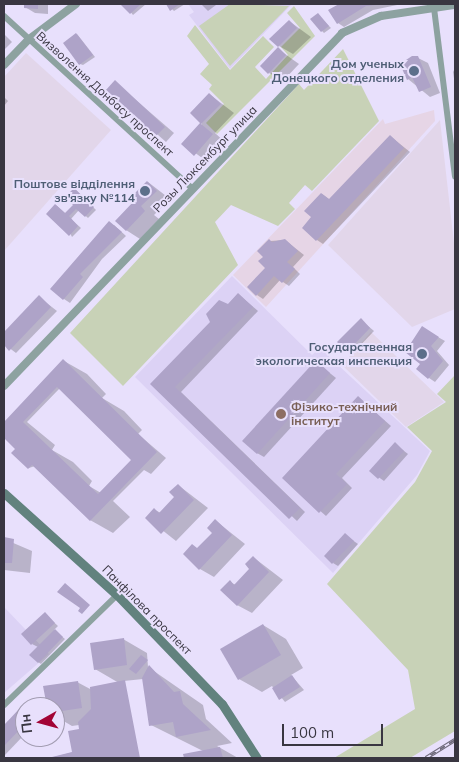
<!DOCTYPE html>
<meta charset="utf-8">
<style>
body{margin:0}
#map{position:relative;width:459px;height:762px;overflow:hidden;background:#e8e0fc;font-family:Mulish,sans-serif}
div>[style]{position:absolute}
.commercial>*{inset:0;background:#e6d5e6}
.industrial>*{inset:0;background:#e2d6ea}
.built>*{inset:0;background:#dcd2f5}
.green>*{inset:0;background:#c8d2b7}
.shadow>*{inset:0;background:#0003}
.building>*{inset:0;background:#aea3c8}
.minor>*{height:6px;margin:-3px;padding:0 3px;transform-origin:3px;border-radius:3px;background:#8da2a0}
.tertiary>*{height:8px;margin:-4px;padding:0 4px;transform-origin:4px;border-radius:4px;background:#8da2a0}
.secondary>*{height:9px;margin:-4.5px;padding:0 4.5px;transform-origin:4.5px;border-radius:4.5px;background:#62827e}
.rail>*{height:4px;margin-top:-2px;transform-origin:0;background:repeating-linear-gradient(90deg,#e8e0fc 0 5.5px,#706b7c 0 11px);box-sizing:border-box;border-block:1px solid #706b7c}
.dots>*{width:14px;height:14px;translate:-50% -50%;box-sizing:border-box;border:2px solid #e8e0fc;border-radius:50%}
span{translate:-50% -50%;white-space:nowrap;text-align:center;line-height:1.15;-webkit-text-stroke:4px #e8e0fc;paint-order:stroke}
.service-label{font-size:12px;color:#4e5e75;font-weight:700}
.right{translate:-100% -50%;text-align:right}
.street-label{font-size:12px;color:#393641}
.education-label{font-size:12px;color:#785e54;font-weight:700}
.left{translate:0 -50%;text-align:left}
.frame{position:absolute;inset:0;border:5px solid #393641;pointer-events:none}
.north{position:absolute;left:15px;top:697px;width:50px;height:50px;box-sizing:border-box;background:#e8e0fc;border:1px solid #a29cb1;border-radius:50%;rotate:263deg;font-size:14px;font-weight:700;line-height:20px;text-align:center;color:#393641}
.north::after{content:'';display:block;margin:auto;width:18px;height:22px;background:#a20335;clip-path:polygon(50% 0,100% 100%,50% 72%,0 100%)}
.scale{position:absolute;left:282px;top:724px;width:101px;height:22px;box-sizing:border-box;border:2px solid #393641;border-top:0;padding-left:6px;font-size:15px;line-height:18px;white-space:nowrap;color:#393641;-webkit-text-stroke:4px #e8e0fc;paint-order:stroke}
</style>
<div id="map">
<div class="commercial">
<div style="clip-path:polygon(434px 110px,435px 121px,266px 307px,233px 275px,383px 119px,385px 124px)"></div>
</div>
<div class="industrial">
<div style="clip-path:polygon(26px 53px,111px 130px,4px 251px,4px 77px)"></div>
<div style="clip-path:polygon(440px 120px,455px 252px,455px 309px,412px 327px,328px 245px)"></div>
<div style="clip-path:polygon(371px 332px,444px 402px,406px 427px,342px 365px)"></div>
</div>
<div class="built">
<div style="clip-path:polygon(188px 4px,292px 4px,230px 69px,189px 15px,194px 12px)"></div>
<div style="clip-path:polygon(232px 276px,312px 355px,320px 348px,430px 451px,417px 475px,333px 573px,135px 377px)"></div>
<div style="clip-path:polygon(4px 607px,49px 654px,4px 693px)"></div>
</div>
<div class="green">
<div style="clip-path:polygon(230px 4px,289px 6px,230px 66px,199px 26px)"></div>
<div style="clip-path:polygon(294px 6px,315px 36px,217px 134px,206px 123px,224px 104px,209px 89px,212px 85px,200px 74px,209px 64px,187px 36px,195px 25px,230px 70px,263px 36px,274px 47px,255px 67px,266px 79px,288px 55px,281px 47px,300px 28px,287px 13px)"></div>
<div style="clip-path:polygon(343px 49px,379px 121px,312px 191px,305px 185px,289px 203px,295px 209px,278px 226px,231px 205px,215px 222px,238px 265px,123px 386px,70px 333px,299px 84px,304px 90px)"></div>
<div style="clip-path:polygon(455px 375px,455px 731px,410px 758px,334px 758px,415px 709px,408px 670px,327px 584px,415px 482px,432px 451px,407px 427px,446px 402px,437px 394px)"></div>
</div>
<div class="shadow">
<div style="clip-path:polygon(25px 4px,48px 4px,48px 14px,35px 13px,25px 7px)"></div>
<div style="clip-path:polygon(124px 4px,146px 4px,133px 15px)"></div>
<div style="clip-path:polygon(167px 4px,185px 4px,174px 11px)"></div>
<div style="clip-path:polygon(201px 4px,215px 4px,216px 5px,208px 11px)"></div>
<div style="clip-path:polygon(341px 4px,402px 4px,373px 10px,344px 27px,338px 23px,330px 10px)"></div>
<div style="clip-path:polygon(318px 15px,331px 28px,324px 33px,322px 31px)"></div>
<div style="clip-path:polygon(289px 21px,311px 37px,293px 54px,279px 46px)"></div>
<div style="clip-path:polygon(4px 34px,12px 42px,4px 50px)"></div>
<div style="clip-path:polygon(77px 34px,95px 57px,83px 65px,80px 64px)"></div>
<div style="clip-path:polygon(278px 49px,299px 64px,283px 81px,269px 73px)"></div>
<div style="clip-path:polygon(418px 58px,428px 63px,440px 93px,430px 97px,408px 79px,402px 64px)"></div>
<div style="clip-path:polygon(455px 68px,455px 85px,453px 72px)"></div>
<div style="clip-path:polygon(115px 82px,174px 133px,166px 142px,107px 90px)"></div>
<div style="clip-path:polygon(209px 94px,234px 113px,215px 133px,226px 143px,209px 163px,183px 144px,202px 124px,191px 113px)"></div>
<div style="clip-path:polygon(4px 97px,8px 101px,4px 106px)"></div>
<div style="clip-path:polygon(390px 136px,410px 152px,323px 244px,317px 240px,313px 217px,322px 194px,330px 200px)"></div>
<div style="clip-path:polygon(148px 182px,170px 199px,154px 215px,159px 219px,140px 239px,126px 230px,136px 201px)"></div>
<div style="clip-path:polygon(75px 189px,96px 210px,88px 218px,79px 210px,71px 219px,81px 228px,72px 237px,56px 205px,66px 214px,75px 205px)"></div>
<div style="clip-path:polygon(114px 225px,126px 236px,102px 259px,70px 303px,64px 299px,52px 289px)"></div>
<div style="clip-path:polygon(285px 240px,304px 255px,293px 267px,300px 274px,289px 286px,280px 280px,263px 299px,257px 295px,266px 268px,265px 256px,270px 241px)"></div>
<div style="clip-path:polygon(238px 294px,258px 311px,181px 392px,305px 512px,297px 521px,152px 384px)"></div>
<div style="clip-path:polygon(39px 297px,57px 311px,16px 353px,4px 344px,4px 334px)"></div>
<div style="clip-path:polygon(361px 320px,374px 331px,353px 353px,348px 351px)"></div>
<div style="clip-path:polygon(422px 328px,445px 341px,437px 351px,449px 365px,435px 382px,429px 378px,421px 364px)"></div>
<div style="clip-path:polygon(evenodd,64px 361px,87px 374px,106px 394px,102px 398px,124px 411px,142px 430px,138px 434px,166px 458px,151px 474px,144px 470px,113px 501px,130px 517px,113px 533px,90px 520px,35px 466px,29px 468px,17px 449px,4px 436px,4px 424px,64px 361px,60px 388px,133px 460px,101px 493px,89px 486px,92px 481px,73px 462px,52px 450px,55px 445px,27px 422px,60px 388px)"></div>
<div style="clip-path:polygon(316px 362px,336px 378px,264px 457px,257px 453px)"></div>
<div style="clip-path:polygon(359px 398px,391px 426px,342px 478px,352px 488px,326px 516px,283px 478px)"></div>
<div style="clip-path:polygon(395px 444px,408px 454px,384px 481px,370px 471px)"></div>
<div style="clip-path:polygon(178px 485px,208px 508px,176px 541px,147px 518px,155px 510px,161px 513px,176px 497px)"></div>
<div style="clip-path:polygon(216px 521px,245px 544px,214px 577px,200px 569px,198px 549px,214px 533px)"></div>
<div style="clip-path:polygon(345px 535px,358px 544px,338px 566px,333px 563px)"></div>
<div style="clip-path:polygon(4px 539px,32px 551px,30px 573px,4px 570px)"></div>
<div style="clip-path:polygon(253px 557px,283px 580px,252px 613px,237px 605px,230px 582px,236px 585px,251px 569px)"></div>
<div style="clip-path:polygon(45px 614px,58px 626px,54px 630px,65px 639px,41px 664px,38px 662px,38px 647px,32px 644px)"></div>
<div style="clip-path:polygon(263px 625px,286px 639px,303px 668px,291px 675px,304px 690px,285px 702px,272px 686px,262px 692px,239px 679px)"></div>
<div style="clip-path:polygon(123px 639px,147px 653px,148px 667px,203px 705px,206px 719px,232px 743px,217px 746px,238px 758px,185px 758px,185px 755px,203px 751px,151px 725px,143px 679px,124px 681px,138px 758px,50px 758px,74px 752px,80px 730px,79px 725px,72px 726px,55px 716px,55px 707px,48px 707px,77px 682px,92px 690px,119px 683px,95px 669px)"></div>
<div style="clip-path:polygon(22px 709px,25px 711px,25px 734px,4px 756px,4px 727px)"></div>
</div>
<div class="building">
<div style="clip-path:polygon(24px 4px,38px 4px,38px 9px,24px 8px)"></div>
<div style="clip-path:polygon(141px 4px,130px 14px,121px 5px,122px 4px)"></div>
<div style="clip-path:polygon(166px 4px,180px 4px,170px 11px)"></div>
<div style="clip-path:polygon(339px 4px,376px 4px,376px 5px,366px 6px,337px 24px,328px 10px)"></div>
<div style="clip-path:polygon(318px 13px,329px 26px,321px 32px,310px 19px)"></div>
<div style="clip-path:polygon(289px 20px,297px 28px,278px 47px,269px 39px)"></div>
<div style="clip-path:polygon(76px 33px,93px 55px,79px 65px,63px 43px)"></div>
<div style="clip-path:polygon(278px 47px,286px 55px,268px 74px,260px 66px)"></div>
<div style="clip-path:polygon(412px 56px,418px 56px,431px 87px,419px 92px,412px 77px,407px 80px,400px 64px)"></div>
<div style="clip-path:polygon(115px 80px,165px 127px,155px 137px,105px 91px)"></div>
<div style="clip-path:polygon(209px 93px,221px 104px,201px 124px,213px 134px,194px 156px,181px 144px,200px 123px,190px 113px)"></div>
<div style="clip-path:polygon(390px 135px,404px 148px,316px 241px,302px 228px,311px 217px,304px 211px,321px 193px,329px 199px)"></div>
<div style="clip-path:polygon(147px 181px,157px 191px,141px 206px,145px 211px,126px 231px,115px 221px,134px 201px,130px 198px)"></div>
<div style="clip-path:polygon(74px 188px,94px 207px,85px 217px,76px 209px,69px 216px,78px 226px,69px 236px,46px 214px,55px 204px,65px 213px,73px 205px,65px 197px)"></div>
<div style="clip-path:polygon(109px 221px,122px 232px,80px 274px,83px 277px,63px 300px,50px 289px)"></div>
<div style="clip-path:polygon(269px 239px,272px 242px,285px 239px,298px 251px,287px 262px,295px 269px,282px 283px,274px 276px,256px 296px,247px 287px,265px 268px,258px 261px,263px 257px,257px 251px)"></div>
<div style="clip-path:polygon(238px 293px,253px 307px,175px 387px,300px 508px,289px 519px,150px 384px,210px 322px,206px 314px,219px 300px,228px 304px)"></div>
<div style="clip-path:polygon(39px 295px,51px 307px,9px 351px,4px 345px,4px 332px)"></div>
<div style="clip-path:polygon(361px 318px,370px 328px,347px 352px,337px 342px)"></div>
<div style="clip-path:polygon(422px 326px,439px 337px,431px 346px,443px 361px,428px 379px,416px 369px,420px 364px,405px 352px)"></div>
<div style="clip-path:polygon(evenodd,63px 359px,157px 452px,90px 521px,32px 465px,28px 469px,11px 453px,15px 449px,4px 438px,4px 422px,63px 359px,57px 387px,131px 460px,98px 494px,23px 422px,57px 387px)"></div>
<div style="clip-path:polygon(316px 360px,330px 373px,257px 454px,242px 441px)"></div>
<div style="clip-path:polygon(358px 396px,385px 421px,336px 474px,347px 484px,319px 513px,282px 478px)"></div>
<div style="clip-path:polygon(395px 442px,404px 451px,378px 479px,369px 471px)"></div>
<div style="clip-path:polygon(178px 484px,194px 500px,161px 534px,145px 518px,154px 508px,159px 513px,174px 497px,169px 492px)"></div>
<div style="clip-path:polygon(215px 519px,232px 535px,199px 570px,183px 554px,192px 544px,197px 548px,212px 533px,207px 528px)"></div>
<div style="clip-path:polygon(345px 533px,354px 541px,332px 564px,324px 556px)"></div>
<div style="clip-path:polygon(4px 537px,14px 539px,12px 563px,4px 563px)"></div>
<div style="clip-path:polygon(253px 556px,269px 572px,237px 606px,220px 590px,230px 580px,234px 585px,249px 569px,245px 564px)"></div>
<div style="clip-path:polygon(65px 583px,90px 605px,82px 614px,78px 611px,80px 608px,57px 592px)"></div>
<div style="clip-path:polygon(45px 612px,55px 623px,31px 645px,21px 634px)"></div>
<div style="clip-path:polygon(263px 624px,281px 655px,238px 680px,220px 649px)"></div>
<div style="clip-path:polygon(55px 629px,63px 637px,38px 663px,29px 655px)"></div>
<div style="clip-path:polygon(124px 638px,127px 665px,94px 670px,90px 643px)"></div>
<div style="clip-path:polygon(141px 655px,148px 660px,136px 674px,129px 669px)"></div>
<div style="clip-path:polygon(149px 665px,174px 692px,180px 691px,183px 704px,211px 730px,176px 737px,173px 722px,149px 726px,142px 678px)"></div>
<div style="clip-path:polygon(292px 675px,300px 687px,279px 700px,272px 688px)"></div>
<div style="clip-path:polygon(125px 680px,140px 758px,48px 758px,72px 752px,68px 731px,79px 729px,78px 722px,91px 709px,90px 687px)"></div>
<div style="clip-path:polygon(78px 681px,82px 708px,55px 712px,55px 707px,47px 707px,43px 686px)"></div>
<div style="clip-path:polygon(21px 707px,25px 711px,25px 724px,4px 746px,4px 725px)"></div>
<div style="clip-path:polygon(220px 747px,223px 758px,184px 758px,183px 754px)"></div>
</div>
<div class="minor">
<div style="left:434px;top:8px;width:170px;rotate:82.9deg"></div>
<div style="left:4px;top:16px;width:255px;rotate:42.5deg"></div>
<div style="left:4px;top:705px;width:158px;rotate:-44.2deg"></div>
</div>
<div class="tertiary">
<div style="left:4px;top:65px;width:35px;rotate:-46deg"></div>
<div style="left:28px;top:40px;width:60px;rotate:-36.9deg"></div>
<div style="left:4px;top:386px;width:489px;rotate:-46.2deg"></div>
<div style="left:342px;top:33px;width:43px;rotate:-23.6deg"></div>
<div style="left:381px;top:16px;width:75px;rotate:-8.5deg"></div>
</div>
<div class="secondary">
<div style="left:4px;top:493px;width:152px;rotate:42.1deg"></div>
<div style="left:117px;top:595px;width:151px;rotate:46.1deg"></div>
<div style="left:222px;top:704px;width:64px;rotate:57.1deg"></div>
</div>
<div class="rail">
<div style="left:426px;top:758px;width:34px;rotate:-32deg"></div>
</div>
<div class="dots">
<div style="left:414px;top:71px;background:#5c6f8a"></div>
<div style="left:145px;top:191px;background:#5c6f8a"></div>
<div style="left:422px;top:354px;background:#5c6f8a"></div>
<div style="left:281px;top:414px;background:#8d6e63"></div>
</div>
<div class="service-label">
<span class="right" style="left:404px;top:71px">Дом ученых<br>Донецкого отделения</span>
<span class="right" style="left:135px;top:191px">Поштове відділення<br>зв'язку №114</span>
<span class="right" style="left:412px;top:354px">Государственная<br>экологическая инспекция</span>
</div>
<div class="street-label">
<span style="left:105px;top:94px;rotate:42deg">Визволення Донбасу проспект</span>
<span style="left:205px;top:159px;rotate:-46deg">Розы Люксембург улица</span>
<span style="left:147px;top:610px;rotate:45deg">Панфілова проспект</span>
</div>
<div class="education-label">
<span class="left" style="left:291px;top:414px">Фізико-технічний<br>інститут</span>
</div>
<div class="frame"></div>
<div class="north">Пн</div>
<div class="scale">100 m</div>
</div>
